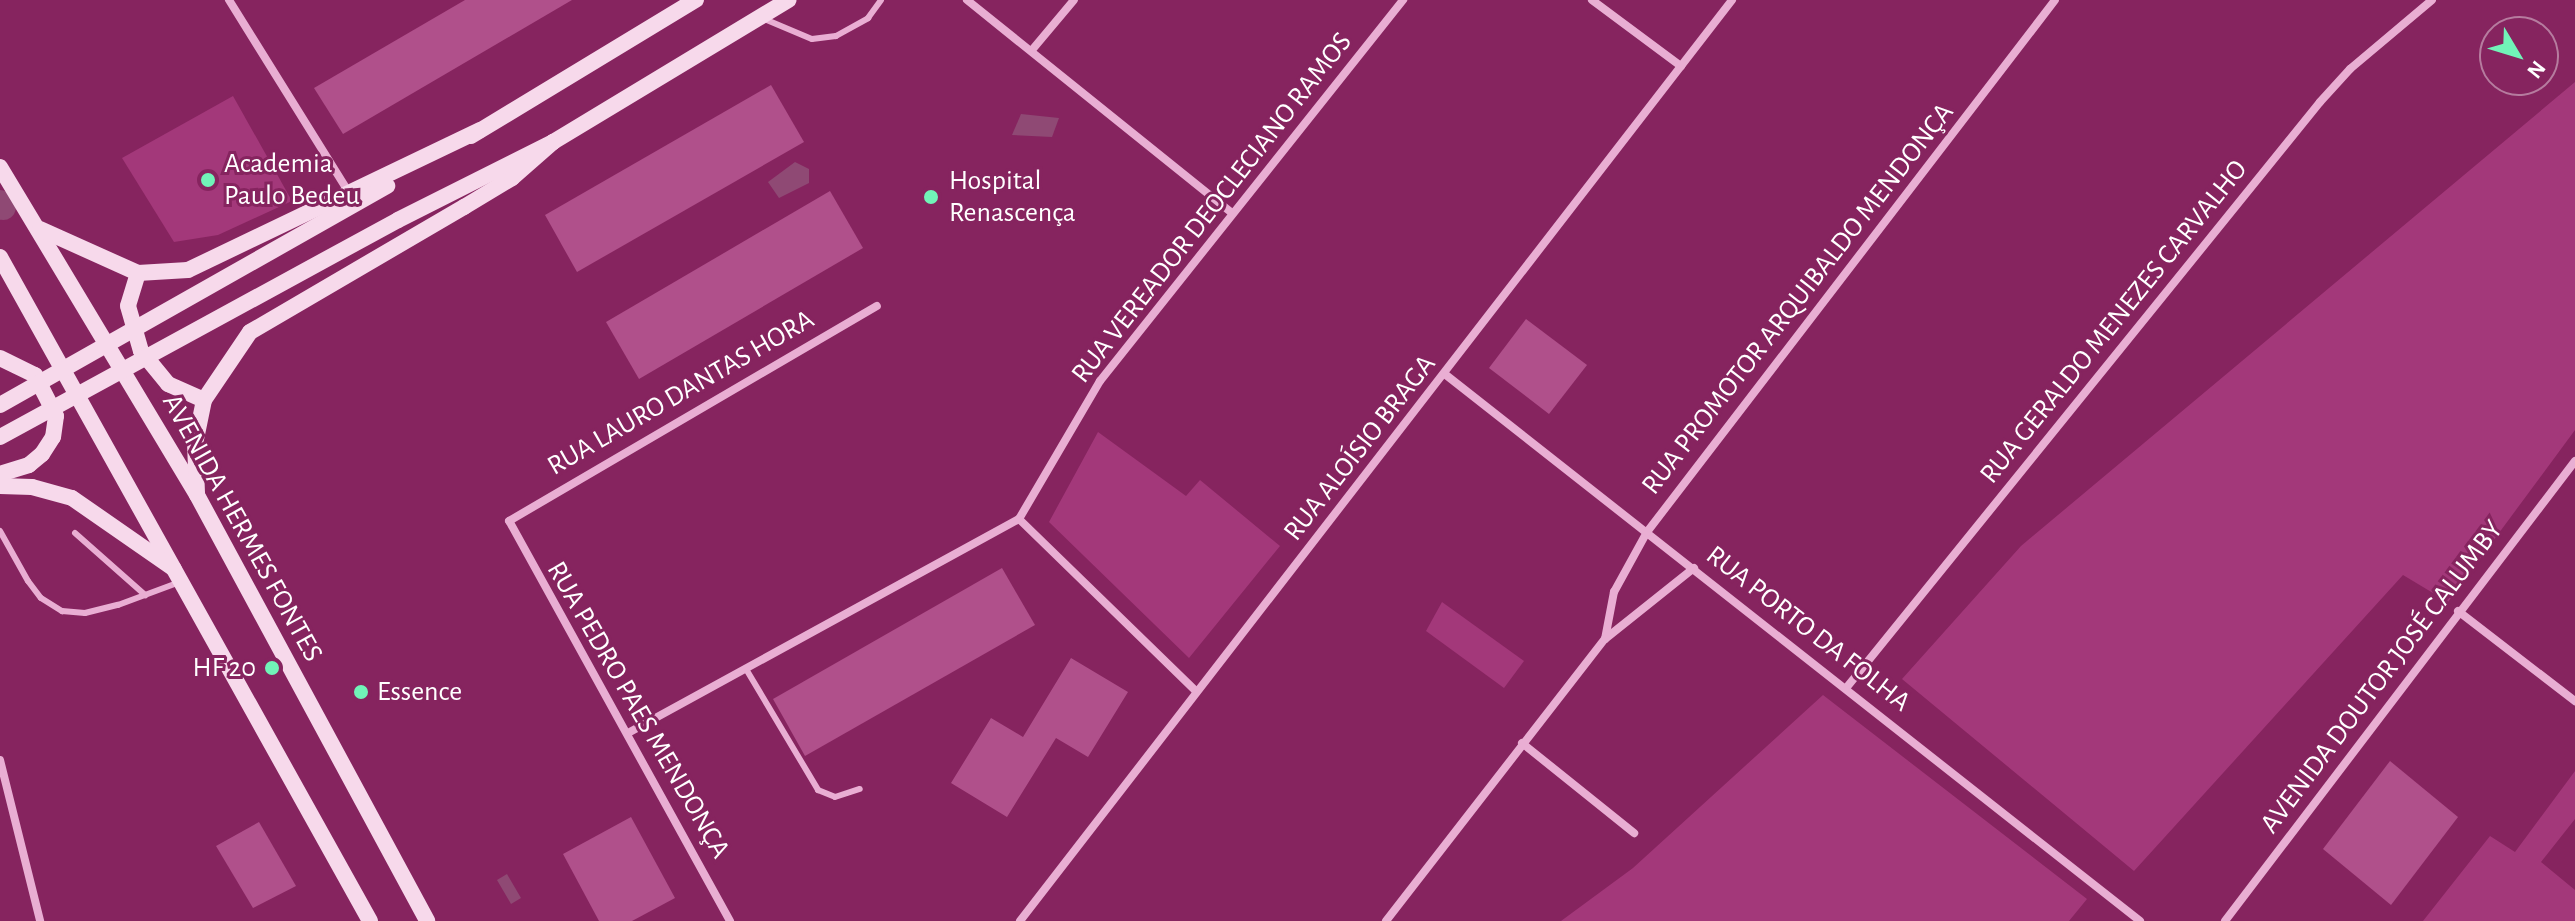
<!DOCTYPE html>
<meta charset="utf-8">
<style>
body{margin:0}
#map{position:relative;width:2575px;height:921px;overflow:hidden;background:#86245f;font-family:"Alegreya Sans",sans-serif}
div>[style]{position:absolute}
.green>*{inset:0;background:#a3387a}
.water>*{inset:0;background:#8f4974}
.canal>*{height:26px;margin:-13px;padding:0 13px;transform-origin:13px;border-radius:13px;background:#8f4974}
.building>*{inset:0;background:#b0508b}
.service>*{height:6px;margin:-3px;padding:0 3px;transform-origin:3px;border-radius:3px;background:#e9aed3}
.minor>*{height:8px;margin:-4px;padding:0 4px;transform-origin:4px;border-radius:4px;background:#e9aed3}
.secondary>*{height:16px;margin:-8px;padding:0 8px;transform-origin:8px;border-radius:8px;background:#f7d9eb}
.secondary-bridge>*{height:16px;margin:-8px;padding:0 8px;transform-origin:8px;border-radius:8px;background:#f7d9eb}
.dots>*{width:22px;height:22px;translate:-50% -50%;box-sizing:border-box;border:4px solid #86245f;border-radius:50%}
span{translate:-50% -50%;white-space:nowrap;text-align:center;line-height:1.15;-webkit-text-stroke:6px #86245f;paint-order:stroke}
.poi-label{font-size:28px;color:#fff}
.left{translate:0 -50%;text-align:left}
.right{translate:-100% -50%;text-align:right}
.street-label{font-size:28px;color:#fff}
.north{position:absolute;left:2479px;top:16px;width:80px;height:80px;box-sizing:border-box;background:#86245f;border:2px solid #b67c9f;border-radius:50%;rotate:128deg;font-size:22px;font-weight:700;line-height:32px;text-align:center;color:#fff}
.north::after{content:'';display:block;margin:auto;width:28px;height:36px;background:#71f3b8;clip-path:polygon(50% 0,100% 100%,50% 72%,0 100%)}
</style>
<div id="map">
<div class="green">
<div style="clip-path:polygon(2575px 82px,2575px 430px,2448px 602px,2403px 575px,2134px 871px,1902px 679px,2021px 546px)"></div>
<div style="clip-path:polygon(233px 96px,292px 201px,218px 235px,174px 242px,122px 158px)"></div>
<div style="clip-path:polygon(1098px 432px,1186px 496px,1200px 480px,1280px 546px,1189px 658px,1049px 522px)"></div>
<div style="clip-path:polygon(1442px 602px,1524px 661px,1504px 688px,1426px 631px)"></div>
<div style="clip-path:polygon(1823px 695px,2087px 899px,2069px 921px,1561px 921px,1633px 868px)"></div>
<div style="clip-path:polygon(2575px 771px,2575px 819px,2541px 862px,2575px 890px,2575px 921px,2423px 921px,2490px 836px,2515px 852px)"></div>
</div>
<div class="water">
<div style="clip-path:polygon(1021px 114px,1059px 118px,1052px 137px,1012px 135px)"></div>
<div style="clip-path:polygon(795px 162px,809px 169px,809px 183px,779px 198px,768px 182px)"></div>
<div style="clip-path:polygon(507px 874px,521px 898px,511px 904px,497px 880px)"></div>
</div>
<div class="canal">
<div style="left:0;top:203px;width:5px;rotate:53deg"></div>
</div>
<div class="building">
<div style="clip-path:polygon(465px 0,572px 0,343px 134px,314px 88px)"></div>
<div style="clip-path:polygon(771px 85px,804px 142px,577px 272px,545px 215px)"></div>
<div style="clip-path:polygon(830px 191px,863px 248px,639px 379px,606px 322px)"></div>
<div style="clip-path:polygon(1526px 319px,1587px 365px,1549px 414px,1489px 368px)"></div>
<div style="clip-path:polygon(1002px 568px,1035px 625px,805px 756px,773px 699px)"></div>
<div style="clip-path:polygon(1071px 658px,1128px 692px,1088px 757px,1056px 738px,1007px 817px,951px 783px,991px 718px,1023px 737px)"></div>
<div style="clip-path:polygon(2390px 761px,2458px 817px,2391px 905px,2323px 849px)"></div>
<div style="clip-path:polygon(631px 817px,675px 898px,632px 921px,599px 921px,563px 854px)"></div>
<div style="clip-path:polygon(259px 822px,296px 886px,253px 908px,216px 846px)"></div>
</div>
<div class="service">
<div style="left:762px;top:18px;width:54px;rotate:22.8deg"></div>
<div style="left:812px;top:39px;width:24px;rotate:-7deg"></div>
<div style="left:836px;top:36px;width:37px;rotate:-29deg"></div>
<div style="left:868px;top:18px;width:22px;rotate:-54deg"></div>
<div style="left:0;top:531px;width:57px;rotate:60.8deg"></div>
<div style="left:28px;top:581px;width:21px;rotate:53deg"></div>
<div style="left:41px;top:598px;width:25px;rotate:32deg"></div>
<div style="left:62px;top:611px;width:23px;rotate:5deg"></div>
<div style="left:85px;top:613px;width:34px;rotate:-14deg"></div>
<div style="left:118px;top:605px;width:66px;rotate:-20.4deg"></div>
<div style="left:75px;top:533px;width:94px;rotate:41.5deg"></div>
<div style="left:746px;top:669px;width:141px;rotate:59.2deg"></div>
<div style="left:818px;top:790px;width:18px;rotate:22deg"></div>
<div style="left:835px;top:797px;width:26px;rotate:-18deg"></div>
</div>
<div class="minor">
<div style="left:229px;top:0;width:227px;rotate:58.1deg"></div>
<div style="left:967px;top:0;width:339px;rotate:38.8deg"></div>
<div style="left:1592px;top:0;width:111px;rotate:36.6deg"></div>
<div style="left:1032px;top:50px;width:65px;rotate:-50deg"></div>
<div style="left:1446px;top:375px;width:883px;rotate:38.19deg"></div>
<div style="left:1019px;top:519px;width:245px;rotate:44.2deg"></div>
<div style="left:2458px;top:611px;width:148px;rotate:37.6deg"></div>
<div style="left:1605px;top:639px;width:48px;rotate:-79.2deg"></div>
<div style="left:1614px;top:592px;width:68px;rotate:-61.2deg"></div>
<div style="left:1647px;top:532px;width:670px;rotate:-52.51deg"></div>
<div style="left:1847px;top:687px;width:752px;rotate:-51.04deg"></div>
<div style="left:2320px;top:102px;width:45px;rotate:-47.7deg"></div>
<div style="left:2350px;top:69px;width:107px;rotate:-40.1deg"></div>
<div style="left:628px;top:733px;width:446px;rotate:-28.7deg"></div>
<div style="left:1019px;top:519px;width:160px;rotate:-59.6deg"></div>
<div style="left:1100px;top:381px;width:487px;rotate:-51.5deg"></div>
<div style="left:1522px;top:743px;width:144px;rotate:38.8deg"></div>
<div style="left:0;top:760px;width:166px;rotate:76deg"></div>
<div style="left:730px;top:921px;width:457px;rotate:-118.9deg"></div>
<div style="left:509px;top:521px;width:426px;rotate:-30.3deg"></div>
<div style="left:1020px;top:921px;width:1164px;rotate:-52.29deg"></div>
<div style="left:1386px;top:921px;width:357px;rotate:-52.2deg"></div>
<div style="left:1605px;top:639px;width:114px;rotate:-38.6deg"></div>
<div style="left:2225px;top:921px;width:578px;rotate:-52.73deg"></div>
</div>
<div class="secondary">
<div style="left:471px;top:136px;width:263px;rotate:-31.2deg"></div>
<div style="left:0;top:167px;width:383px;rotate:59deg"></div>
<div style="left:197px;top:495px;width:484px;rotate:61.6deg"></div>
<div style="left:398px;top:220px;width:174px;rotate:-26.7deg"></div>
<div style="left:553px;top:142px;width:275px;rotate:-31.1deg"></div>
<div style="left:40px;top:229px;width:107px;rotate:24.2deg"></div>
<div style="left:138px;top:273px;width:50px;rotate:-3.4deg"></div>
<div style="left:188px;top:270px;width:324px;rotate:-25.6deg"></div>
<div style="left:0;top:257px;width:760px;rotate:60.87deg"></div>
<div style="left:138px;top:273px;width:34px;rotate:107deg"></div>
<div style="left:128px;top:306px;width:47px;rotate:73.9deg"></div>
<div style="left:141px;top:351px;width:43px;rotate:50.7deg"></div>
<div style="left:168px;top:384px;width:39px;rotate:24deg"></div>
<div style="left:0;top:358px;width:39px;rotate:26deg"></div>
<div style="left:35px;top:375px;width:46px;rotate:62.9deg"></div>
<div style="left:56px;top:416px;width:21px;rotate:98deg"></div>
<div style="left:53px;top:437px;width:20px;rotate:123deg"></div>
<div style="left:42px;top:454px;width:17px;rotate:140deg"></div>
<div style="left:29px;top:465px;width:30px;rotate:163deg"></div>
<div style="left:0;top:486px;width:32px;rotate:2deg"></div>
<div style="left:32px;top:487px;width:41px;rotate:15.4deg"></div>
<div style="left:72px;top:498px;width:124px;rotate:34.8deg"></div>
<div style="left:197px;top:493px;width:49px;rotate:-92.3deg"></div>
<div style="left:195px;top:444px;width:45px;rotate:-78.4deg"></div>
<div style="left:204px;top:400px;width:82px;rotate:-55.9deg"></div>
<div style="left:250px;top:332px;width:248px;rotate:-30.3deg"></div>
<div style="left:464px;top:207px;width:56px;rotate:-31.1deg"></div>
<div style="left:512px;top:178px;width:55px;rotate:-41.3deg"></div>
</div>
<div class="secondary-bridge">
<div style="left:0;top:405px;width:445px;rotate:-29.5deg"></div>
<div style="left:0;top:437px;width:453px;rotate:-28.6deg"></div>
</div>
<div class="dots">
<div style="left:208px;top:180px;background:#71f3b8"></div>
<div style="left:931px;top:197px;background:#71f3b8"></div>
<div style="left:272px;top:668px;background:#71f3b8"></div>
<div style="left:361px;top:692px;background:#71f3b8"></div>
</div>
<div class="poi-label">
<span class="left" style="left:224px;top:180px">Academia<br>Paulo Bedeu</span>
<span class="left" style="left:949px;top:197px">Hospital<br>Renascença</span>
<span class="right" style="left:256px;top:668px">HF 20</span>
<span class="left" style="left:377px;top:692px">Essence</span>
</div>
<div class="street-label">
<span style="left:1212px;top:208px;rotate:-52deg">RUA VEREADOR DEOCLECIANO RAMOS</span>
<span style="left:1798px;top:299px;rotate:-52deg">RUA PROMOTOR ARQUIBALDO MENDONÇA</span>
<span style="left:2114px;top:322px;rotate:-51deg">RUA GERALDO MENEZES CARVALHO</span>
<span style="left:681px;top:393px;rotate:-30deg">RUA LAURO DANTAS HORA</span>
<span style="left:1360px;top:448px;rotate:-52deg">RUA ALOÍSIO BRAGA</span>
<span style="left:242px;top:528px;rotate:61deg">AVENIDA HERMES FONTES</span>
<span style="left:1808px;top:629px;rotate:38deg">RUA PORTO DA FOLHA</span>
<span style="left:2382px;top:677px;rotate:-53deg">AVENIDA DOUTOR JOSÉ CALUMBY</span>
<span style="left:638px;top:710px;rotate:60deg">RUA PEDRO PAES MENDONÇA</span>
</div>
<div class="north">N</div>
</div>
